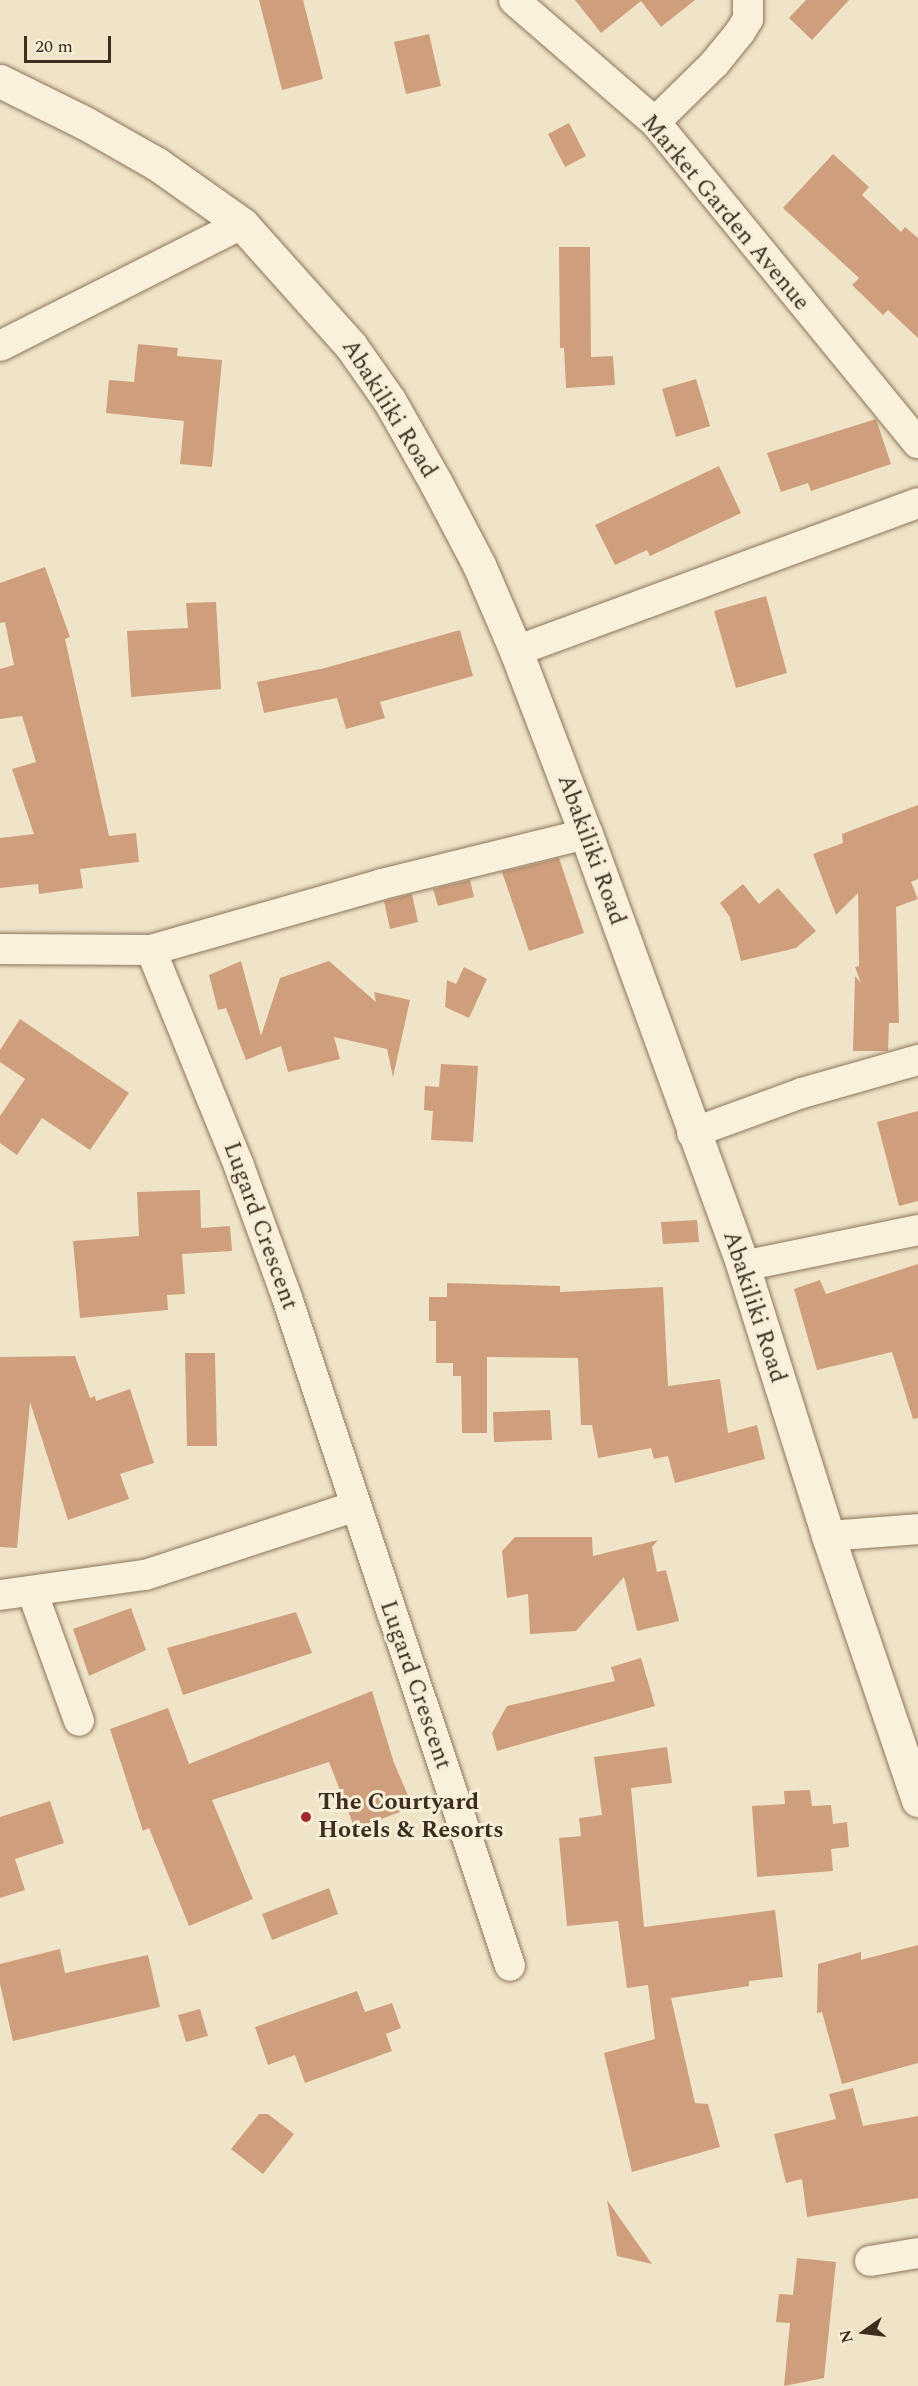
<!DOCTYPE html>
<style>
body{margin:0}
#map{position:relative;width:918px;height:2386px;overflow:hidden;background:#f0e4c8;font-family:Spectral,serif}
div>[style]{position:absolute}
.building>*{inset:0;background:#cf9f7d}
.roads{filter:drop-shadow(0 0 2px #8d765c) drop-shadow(0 0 2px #8d765c)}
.street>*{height:30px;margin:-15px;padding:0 15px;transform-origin:15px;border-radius:15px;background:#faf1dc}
.secondary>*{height:33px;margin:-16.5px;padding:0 16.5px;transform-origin:16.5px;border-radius:16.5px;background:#faf1dc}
.dots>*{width:16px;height:16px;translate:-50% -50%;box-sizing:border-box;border:3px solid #f7eed8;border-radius:50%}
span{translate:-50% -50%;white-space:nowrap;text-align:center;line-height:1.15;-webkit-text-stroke:6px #f7eed8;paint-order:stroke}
.street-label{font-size:24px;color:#3d2e20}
.poi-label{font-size:24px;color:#3d2e20;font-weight:700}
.left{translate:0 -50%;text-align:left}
.north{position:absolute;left:834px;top:2302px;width:60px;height:60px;-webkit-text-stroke:4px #f7eed8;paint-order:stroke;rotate:256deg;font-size:16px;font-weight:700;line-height:24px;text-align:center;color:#3d2e20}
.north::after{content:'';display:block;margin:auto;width:21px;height:27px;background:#3d2e20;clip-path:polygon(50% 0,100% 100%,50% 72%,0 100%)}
.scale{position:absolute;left:24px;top:36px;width:87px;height:27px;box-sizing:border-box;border:3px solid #3d2e20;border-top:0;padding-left:8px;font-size:18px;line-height:21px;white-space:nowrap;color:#3d2e20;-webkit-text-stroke:4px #f7eed8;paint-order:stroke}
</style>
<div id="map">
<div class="building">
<div style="clip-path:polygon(259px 0,303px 0,323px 79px,282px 90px)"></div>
<div style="clip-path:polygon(575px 0,695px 0,661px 27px,641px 1px,601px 33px)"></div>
<div style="clip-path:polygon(806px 0,849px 0,812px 40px,789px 18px)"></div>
<div style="clip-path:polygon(429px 34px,441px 86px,406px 94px,394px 42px)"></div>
<div style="clip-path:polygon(569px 123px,586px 156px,565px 167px,548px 134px)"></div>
<div style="clip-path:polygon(833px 154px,869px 187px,862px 195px,901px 232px,905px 227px,918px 238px,918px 338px,888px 310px,883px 315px,852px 285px,859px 278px,783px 208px)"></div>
<div style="clip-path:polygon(559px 247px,590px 247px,591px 357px,613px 356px,615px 385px,566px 388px,564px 348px,560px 348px)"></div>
<div style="clip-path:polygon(138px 344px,178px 348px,177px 356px,222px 360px,212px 467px,180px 464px,184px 421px,106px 413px,109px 380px,134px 382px)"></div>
<div style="clip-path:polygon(696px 379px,710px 426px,676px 437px,662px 389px)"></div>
<div style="clip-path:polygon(876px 419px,891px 464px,811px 491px,808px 483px,781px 492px,767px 453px)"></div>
<div style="clip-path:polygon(719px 466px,741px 513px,650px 556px,647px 550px,615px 565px,595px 525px)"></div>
<div style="clip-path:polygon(45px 567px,70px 637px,65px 639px,109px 836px,136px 833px,139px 862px,80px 869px,83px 888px,39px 894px,38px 884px,0 888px,0 838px,34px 834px,12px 769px,36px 762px,22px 716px,0 719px,0 669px,14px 665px,5px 622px,0 623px,0 583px)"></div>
<div style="clip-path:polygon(766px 596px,787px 673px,736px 688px,714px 611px)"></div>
<div style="clip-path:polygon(216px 602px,221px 689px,131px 697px,127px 631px,188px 628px,186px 603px)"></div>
<div style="clip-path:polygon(460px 630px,473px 676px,380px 702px,385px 718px,346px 729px,337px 698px,264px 713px,257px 682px,325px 668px)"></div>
<div style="clip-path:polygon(918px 805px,918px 879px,911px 882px,918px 899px,896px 907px,899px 1023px,889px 1023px,888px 1051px,853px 1051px,855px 976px,861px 983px,855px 967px,859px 966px,858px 893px,836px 915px,813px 854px,843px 843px,842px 834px)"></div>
<div style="clip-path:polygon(559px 858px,584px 933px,529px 951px,502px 872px)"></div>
<div style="clip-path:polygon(470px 880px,474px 897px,438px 906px,433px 889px)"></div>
<div style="clip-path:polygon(743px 884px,759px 904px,778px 888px,816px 931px,796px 948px,741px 961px,730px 917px,720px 903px)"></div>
<div style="clip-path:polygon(412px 894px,418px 922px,390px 929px,384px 901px)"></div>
<div style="clip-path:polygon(241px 961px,261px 1036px,280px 978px,329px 961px,376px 1002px,374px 992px,410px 1000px,393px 1077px,387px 1049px,334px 1037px,340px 1059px,288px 1072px,281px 1046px,246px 1060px,226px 1008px,218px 1010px,209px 975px)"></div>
<div style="clip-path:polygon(464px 967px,487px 979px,469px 1018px,445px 1007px,447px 980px,456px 984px)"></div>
<div style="clip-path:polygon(20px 1019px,129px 1093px,90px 1150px,42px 1118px,17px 1155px,0 1143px,0 1116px,25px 1079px,0 1062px,0 1050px)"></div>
<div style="clip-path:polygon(441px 1064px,478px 1066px,473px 1142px,431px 1140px,433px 1111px,424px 1110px,425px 1086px,439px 1087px)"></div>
<div style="clip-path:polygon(918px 1111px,918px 1201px,899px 1206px,877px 1122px)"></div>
<div style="clip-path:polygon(200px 1190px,201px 1228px,230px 1226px,232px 1251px,182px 1254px,185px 1294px,167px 1295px,168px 1310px,80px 1318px,73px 1241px,139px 1236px,137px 1192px)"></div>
<div style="clip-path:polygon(697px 1220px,699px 1242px,663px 1244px,661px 1222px)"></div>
<div style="clip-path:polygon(918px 1264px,918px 1418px,913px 1419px,892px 1352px,817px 1370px,794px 1289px,820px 1280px,826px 1294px)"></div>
<div style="clip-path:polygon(447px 1283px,560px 1286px,560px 1292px,663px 1287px,668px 1386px,720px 1379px,728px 1433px,757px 1425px,765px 1459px,675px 1483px,668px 1456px,654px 1459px,651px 1448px,598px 1458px,592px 1425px,581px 1425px,578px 1358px,487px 1357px,487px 1433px,462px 1433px,461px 1376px,453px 1376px,453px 1363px,436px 1363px,436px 1321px,429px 1321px,429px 1297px,447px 1297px)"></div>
<div style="clip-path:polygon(185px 1353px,215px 1353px,217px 1446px,187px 1446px)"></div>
<div style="clip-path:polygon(75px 1356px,90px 1398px,95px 1396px,96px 1401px,130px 1389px,154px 1463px,120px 1474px,129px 1499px,68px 1520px,30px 1402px,17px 1548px,0 1547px,0 1357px)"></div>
<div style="clip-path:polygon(550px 1410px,552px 1440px,494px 1442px,493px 1412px)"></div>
<div style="clip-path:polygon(515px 1537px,592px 1537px,593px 1556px,658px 1540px,652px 1547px,657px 1572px,666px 1570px,679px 1621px,637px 1631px,624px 1577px,576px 1631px,530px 1634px,528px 1594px,507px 1598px,502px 1551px)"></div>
<div style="clip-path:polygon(131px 1608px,146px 1650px,89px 1676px,73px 1629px)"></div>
<div style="clip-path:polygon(296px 1612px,312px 1653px,183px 1695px,167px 1648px)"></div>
<div style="clip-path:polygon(641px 1658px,655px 1706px,497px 1751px,492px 1733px,507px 1706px,615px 1681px,611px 1667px)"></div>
<div style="clip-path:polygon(372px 1691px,394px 1763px,413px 1807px,355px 1829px,329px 1762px,212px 1800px,253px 1899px,189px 1926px,149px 1828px,143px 1831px,110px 1729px,168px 1708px,189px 1764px)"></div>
<div style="clip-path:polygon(667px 1747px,672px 1783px,631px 1788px,644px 1927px,775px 1910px,783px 1977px,749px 1981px,749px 1986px,671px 1998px,695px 2103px,708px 2104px,720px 2147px,632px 2172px,604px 2053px,655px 2039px,648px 1985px,627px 1988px,618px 1921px,567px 1926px,559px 1838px,581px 1836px,579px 1818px,602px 1815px,594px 1757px)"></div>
<div style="clip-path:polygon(810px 1790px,812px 1806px,831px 1805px,833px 1824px,847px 1822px,849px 1847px,831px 1849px,833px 1871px,757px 1877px,752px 1806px,785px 1804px,784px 1791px)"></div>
<div style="clip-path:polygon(50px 1801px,64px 1843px,15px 1859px,25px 1890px,0 1898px,0 1817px)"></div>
<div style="clip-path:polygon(329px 1888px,338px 1914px,272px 1940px,262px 1914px)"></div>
<div style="clip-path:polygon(918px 1945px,918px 2063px,842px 2084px,822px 2012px,817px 2013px,818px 1964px,861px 1952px,861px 1960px)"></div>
<div style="clip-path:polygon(60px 1949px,65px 1973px,148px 1955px,160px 2007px,13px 2041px,0 1984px,0 1964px)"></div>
<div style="clip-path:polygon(357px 1991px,365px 2012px,392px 2003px,401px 2028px,386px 2034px,392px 2051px,305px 2083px,295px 2055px,268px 2065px,255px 2027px)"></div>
<div style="clip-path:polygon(200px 2009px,208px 2036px,186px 2042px,178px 2015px)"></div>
<div style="clip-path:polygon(853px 2088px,863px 2126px,918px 2116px,918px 2198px,807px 2217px,802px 2179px,786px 2183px,774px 2134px,836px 2119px,829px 2094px)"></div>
<div style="clip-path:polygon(259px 2114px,268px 2114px,294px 2134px,263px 2174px,231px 2149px)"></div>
<div style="clip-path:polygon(607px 2200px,652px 2264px,617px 2256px)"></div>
<div style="clip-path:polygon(797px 2258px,836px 2262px,824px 2378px,784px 2386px,790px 2323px,776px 2322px,779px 2294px,793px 2295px)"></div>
</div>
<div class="roads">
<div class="street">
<div style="left:514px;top:0;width:186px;rotate:40.9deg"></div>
<div style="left:655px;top:122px;width:415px;rotate:50.7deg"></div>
<div style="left:655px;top:122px;width:84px;rotate:-44.5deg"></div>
<div style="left:715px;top:63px;width:40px;rotate:-51deg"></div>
<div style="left:740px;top:32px;width:15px;rotate:-58deg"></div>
<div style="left:748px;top:19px;width:19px;rotate:-90deg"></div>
<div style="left:0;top:346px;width:271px;rotate:-26.8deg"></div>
<div style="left:516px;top:651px;width:428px;rotate:-20.2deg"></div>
<div style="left:0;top:949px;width:151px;rotate:0.4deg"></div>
<div style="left:151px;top:950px;width:240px;rotate:-15.9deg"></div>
<div style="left:382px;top:884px;width:210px;rotate:-13.8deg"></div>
<div style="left:151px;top:950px;width:233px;rotate:67.8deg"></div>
<div style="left:239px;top:1166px;width:140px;rotate:70deg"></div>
<div style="left:287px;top:1298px;width:704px;rotate:71.54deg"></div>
<div style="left:692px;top:1133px;width:117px;rotate:-20deg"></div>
<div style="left:802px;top:1093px;width:121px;rotate:-15.9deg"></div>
<div style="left:743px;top:1266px;width:179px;rotate:-11.6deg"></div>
<div style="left:828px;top:1536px;width:90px;rotate:-4.4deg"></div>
<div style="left:32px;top:1591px;width:138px;rotate:70.1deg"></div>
<div style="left:0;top:1595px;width:146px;rotate:-7.9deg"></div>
<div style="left:145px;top:1575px;width:222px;rotate:-18.1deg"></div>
<div style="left:870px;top:2261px;width:49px;rotate:-9.5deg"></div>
</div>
<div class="secondary">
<div style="left:0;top:81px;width:95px;rotate:26.3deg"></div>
<div style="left:85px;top:123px;width:83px;rotate:29.7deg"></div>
<div style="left:157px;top:164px;width:104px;rotate:35.2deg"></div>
<div style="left:242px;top:224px;width:164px;rotate:48.2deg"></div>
<div style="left:351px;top:346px;width:66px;rotate:54.9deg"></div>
<div style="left:389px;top:400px;width:95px;rotate:60.5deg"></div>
<div style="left:436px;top:483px;width:93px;rotate:62.3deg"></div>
<div style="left:479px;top:565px;width:94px;rotate:66.7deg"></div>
<div style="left:516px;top:651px;width:196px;rotate:69.1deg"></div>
<div style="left:586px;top:834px;width:460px;rotate:70deg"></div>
<div style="left:743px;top:1266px;width:283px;rotate:72.5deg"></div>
<div style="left:828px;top:1536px;width:279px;rotate:71.2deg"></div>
</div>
</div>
<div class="dots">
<div style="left:306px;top:1817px;background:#9e2a2b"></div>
</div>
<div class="street-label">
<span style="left:725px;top:213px;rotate:50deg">Market Garden Avenue</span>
<span style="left:389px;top:409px;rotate:58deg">Abakiliki Road</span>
<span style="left:591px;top:850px;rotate:70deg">Abakiliki Road</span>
<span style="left:260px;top:1226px;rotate:70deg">Lugard Crescent</span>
<span style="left:754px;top:1307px;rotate:72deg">Abakiliki Road</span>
<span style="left:415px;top:1685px;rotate:71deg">Lugard Crescent</span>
</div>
<div class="poi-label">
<span class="left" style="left:318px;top:1817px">The Courtyard<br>Hotels &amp; Resorts</span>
</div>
<div class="north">N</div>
<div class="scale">20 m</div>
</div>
